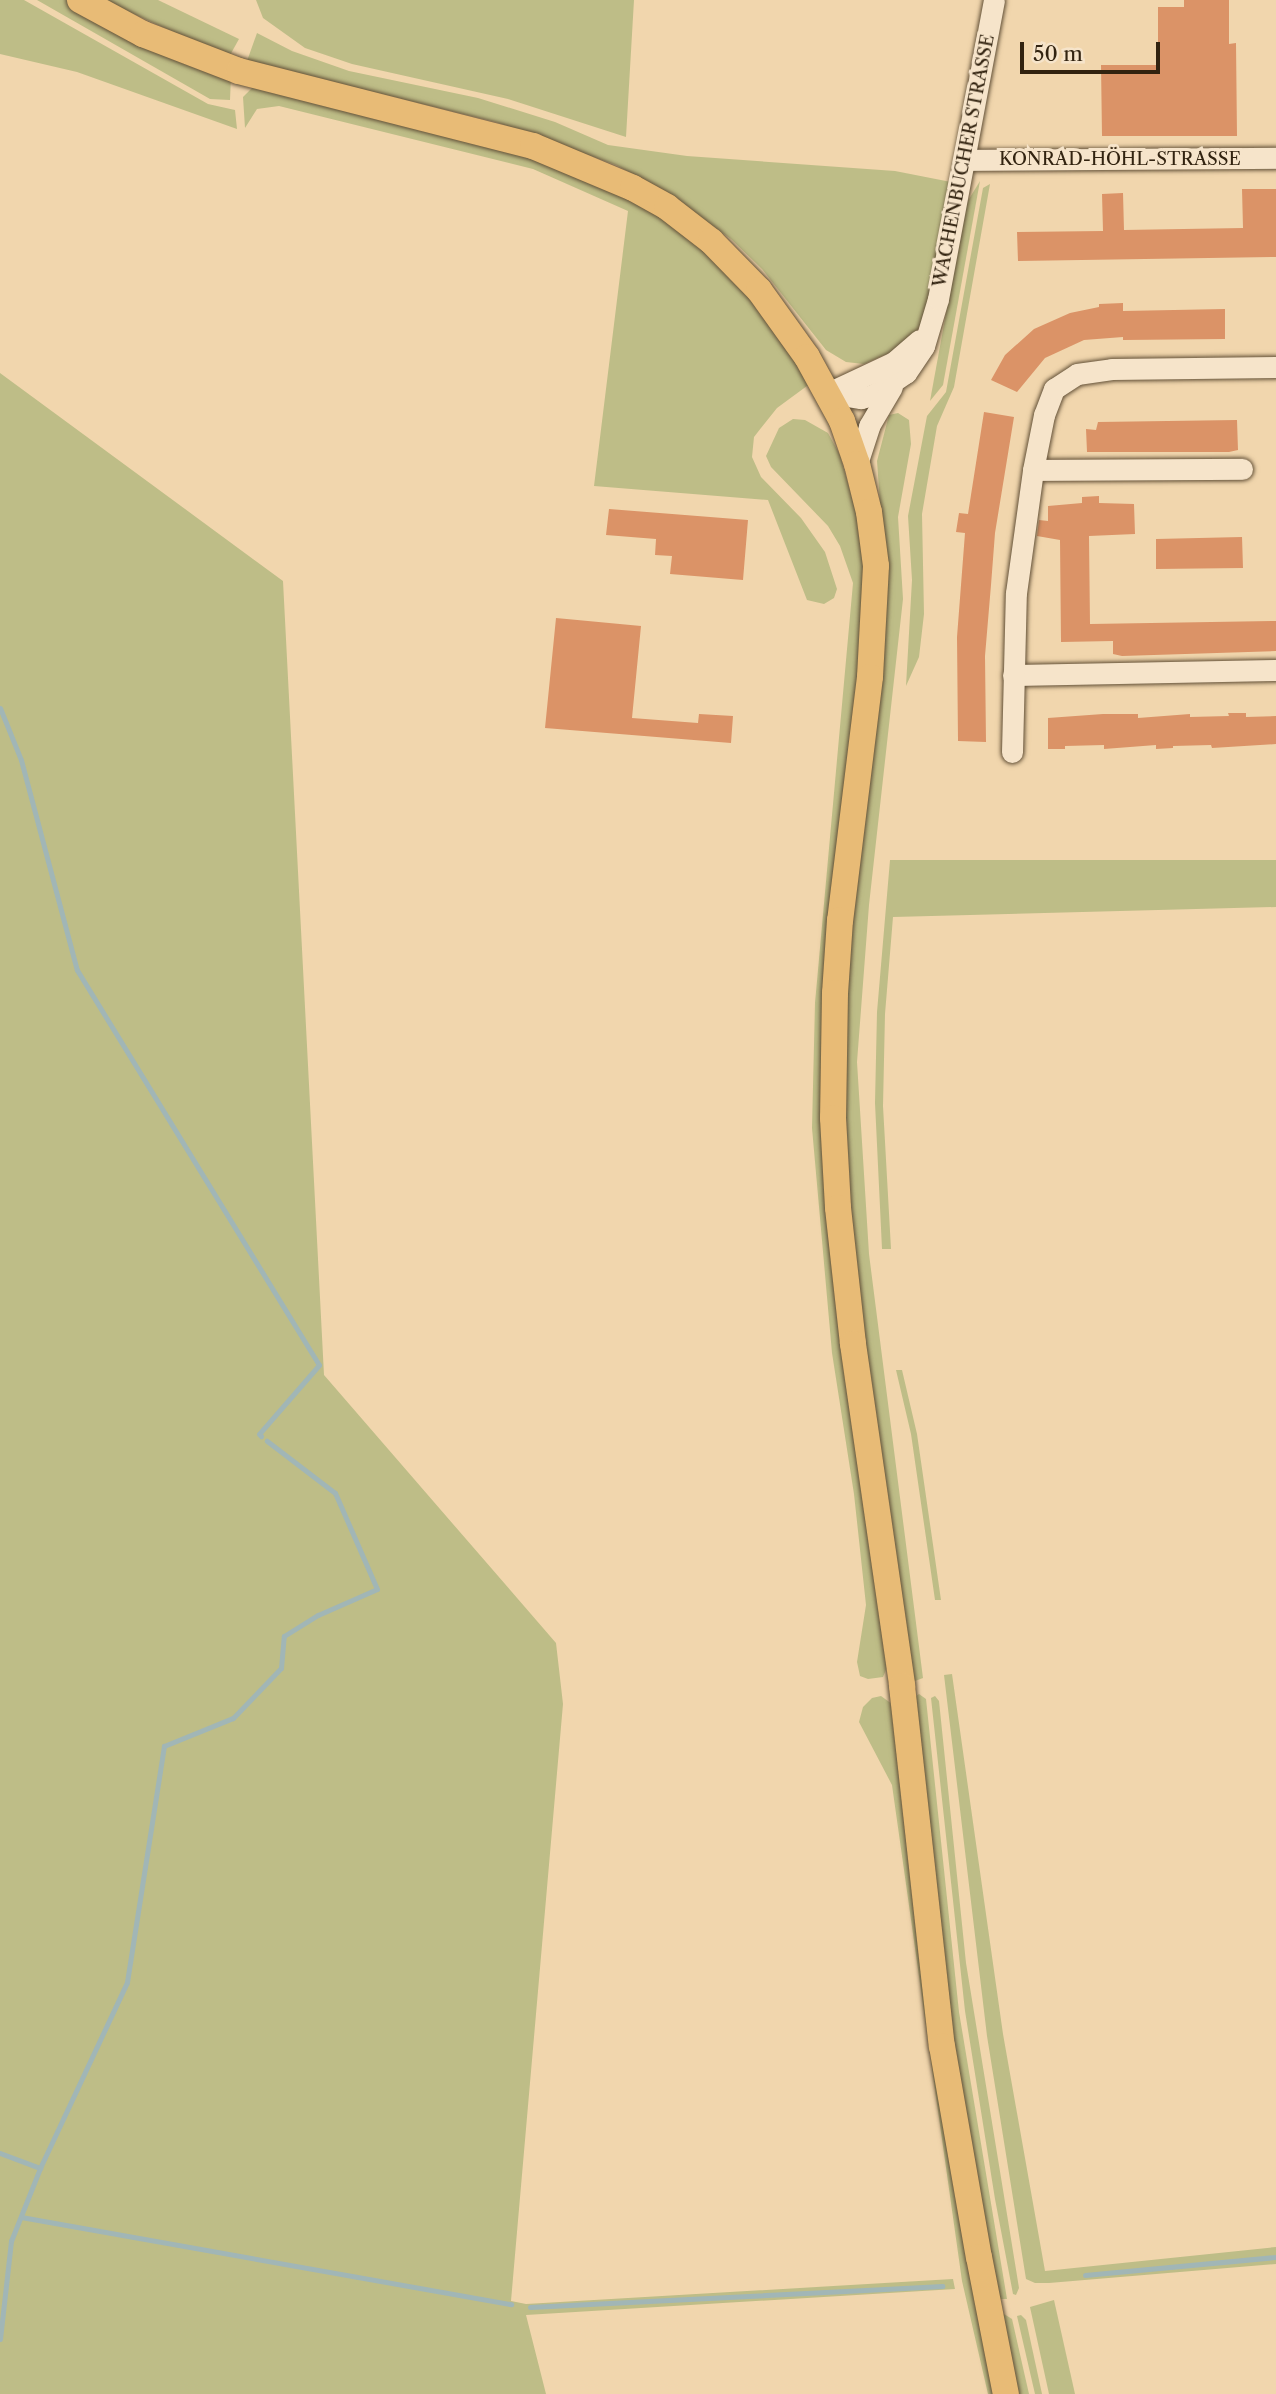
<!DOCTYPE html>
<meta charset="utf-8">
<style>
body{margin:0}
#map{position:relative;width:1276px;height:2394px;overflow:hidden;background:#f1d6ad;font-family:"Libre Caslon Text",serif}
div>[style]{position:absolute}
.green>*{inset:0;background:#bebd87}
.stream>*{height:5px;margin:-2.5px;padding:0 2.5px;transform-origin:2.5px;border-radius:2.5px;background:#a1b6b6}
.building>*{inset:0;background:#db9367}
.roads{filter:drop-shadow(0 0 2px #625037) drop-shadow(0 0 2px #625037)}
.minor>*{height:21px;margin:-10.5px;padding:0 10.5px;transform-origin:10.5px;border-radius:10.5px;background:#f6e4ca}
.major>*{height:26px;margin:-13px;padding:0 13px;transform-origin:13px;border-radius:13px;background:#e8bb76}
span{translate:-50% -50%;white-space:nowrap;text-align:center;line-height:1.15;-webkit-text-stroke:6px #f6e4ca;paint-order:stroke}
.street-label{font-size:18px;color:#322310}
.scale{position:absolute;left:1020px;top:42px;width:140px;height:32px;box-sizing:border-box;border:4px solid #322310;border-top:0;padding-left:9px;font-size:21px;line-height:24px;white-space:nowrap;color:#322310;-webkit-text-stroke:5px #f6e4ca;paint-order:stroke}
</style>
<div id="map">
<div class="green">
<div style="clip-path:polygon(0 0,24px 0,208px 104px,235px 110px,237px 129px,77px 72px,0 54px)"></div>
<div style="clip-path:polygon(37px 0,66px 0,96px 21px,231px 76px,230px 100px,210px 99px)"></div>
<div style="clip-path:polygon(103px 0,158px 0,239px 39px,229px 57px)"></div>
<div style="clip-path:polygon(256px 0,634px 0,626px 137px,508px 99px,352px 64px,305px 48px,263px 18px)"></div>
<div style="clip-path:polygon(257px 33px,292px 51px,349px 71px,478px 98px,555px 122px,608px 145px,687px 156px,895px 171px,951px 182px,926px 318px,905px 346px,864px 364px,846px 362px,826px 350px,762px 269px,731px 239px,666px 192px,616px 165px,496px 122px,247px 61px)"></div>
<div style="clip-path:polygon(255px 85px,538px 156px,648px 205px,727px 267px,811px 383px,777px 408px,761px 428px,754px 437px,752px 457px,761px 477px,801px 518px,825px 552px,837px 589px,834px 598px,824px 604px,807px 600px,768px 500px,594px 486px,628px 211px,533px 169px,279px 106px,257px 109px,245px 128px,243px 97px)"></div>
<div style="clip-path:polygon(980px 181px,943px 385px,930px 401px,966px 204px)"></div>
<div style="clip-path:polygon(990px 184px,954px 387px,937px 426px,922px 514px,924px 614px,919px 657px,906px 686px,912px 580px,908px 516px,927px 416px,946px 392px,983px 188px)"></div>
<div style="clip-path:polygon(0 373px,283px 581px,324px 1375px,556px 1643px,563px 1704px,511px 2301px,526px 2304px,953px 2279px,955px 2289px,526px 2315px,546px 2394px,0 2394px)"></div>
<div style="clip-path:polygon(898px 413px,909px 420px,911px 444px,898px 517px,903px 599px,869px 905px,857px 1062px,869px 1254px,923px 1678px,915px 1681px,908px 1679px,854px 1256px,842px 1048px,880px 503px,877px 461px,889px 415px)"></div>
<div style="clip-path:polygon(793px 419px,805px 420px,828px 433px,840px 455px,863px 537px,868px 634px,829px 952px,888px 1665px,883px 1677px,868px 1679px,860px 1676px,857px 1662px,866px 1605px,854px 1494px,832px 1353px,812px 1128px,815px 1003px,853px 583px,840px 546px,828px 526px,771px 467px,766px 456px,779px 428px)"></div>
<div style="clip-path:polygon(890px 860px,1276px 860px,1276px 907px,893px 917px,885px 1014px,883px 1106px,891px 1249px,882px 1249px,875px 1103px,877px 1012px)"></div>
<div style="clip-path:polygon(896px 1370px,902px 1370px,917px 1434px,941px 1600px,935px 1600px,911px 1434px)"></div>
<div style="clip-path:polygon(952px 1674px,1003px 2034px,1045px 2271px,1276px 2247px,1276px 2264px,1049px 2283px,1035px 2283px,1026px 2279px,987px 2036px,944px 1675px)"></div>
<div style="clip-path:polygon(919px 1694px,926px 1699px,959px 2012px,1007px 2299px,1001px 2299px,992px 2293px,966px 2146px,910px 1700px)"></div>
<div style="clip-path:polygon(881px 1696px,892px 1704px,999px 2394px,988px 2394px,962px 2281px,892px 1785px,859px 1722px,863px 1707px,872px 1698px)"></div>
<div style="clip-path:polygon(935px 1696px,939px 1701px,966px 1963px,1019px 2288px,1016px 2295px,1013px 2294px,995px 2199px,965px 2011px,931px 1698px)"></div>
<div style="clip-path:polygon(1054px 2300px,1075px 2394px,1049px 2394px,1030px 2307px)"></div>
<div style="clip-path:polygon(1004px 2314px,1012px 2319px,1029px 2394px,1016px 2394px,998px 2316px)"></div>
<div style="clip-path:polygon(1021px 2315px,1026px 2320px,1042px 2394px,1035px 2394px,1017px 2316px)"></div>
</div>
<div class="stream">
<div style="left:0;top:708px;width:56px;rotate:68deg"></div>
<div style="left:21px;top:760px;width:217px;rotate:75.1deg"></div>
<div style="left:77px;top:970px;width:463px;rotate:58.5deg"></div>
<div style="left:319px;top:1365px;width:91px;rotate:131deg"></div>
<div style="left:259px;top:1434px;width:3px;rotate:45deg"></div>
<div style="left:0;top:2153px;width:43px;rotate:20.6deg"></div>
<div style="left:21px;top:2217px;width:498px;rotate:10.1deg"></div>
<div style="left:1085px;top:2275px;width:192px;rotate:-5.4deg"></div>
<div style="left:530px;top:2307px;width:413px;rotate:-2.9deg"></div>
<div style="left:0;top:2339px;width:99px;rotate:-83.6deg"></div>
<div style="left:11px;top:2241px;width:79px;rotate:-68.3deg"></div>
<div style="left:40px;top:2168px;width:205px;rotate:-64.9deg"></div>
<div style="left:127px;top:1982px;width:239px;rotate:-81.1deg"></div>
<div style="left:164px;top:1746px;width:74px;rotate:-22.1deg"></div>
<div style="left:233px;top:1718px;width:69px;rotate:-46.2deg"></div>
<div style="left:281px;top:1668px;width:32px;rotate:-85deg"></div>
<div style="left:284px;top:1636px;width:40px;rotate:-32deg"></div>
<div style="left:318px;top:1615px;width:64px;rotate:-23.8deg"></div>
<div style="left:377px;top:1589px;width:105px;rotate:-113.6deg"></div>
<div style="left:335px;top:1493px;width:86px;rotate:-142.6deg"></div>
</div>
<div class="building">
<div style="clip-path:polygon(1184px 0,1229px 0,1229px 44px,1236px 43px,1237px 136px,1102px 136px,1101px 65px,1158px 65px,1158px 7px,1184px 7px)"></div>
<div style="clip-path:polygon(1242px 189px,1276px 189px,1276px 257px,1018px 261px,1017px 232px,1103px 231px,1102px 194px,1123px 193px,1124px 230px,1243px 228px)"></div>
<div style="clip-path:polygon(1123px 303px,1123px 311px,1225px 309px,1225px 339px,1123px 340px,1123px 337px,1084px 340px,1045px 358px,1017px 392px,991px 380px,1005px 355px,1034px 329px,1070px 313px,1099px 307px,1099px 304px)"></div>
<div style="clip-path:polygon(984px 412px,1014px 417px,995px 533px,991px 585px,985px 656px,986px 742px,958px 741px,957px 637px,965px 533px,956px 532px,959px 513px,968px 514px)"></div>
<div style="clip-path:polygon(1237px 420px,1238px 450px,1229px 452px,1087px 452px,1086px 429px,1096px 430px,1098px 422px)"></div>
<div style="clip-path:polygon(1099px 496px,1099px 503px,1134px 504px,1135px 534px,1089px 536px,1090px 624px,1276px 621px,1276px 651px,1122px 656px,1113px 654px,1113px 641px,1061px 642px,1060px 540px,1037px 536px,1039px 520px,1048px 521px,1048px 506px,1082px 503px,1082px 497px)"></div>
<div style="clip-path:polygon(609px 509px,748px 520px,743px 580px,670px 574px,672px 556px,655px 555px,656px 539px,606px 535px)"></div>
<div style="clip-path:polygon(1242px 537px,1243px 568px,1156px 569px,1156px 539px)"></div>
<div style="clip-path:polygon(556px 618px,641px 626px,632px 718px,698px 723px,699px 714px,733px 716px,731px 743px,545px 728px)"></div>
<div style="clip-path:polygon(1228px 713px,1246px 713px,1246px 717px,1276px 716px,1276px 744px,1212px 748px,1211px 745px,1173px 746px,1173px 748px,1156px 749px,1156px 745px,1104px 749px,1104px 745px,1065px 746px,1065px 749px,1048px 749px,1048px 718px,1103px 714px,1138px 714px,1138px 718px,1190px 714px,1190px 717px,1229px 716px)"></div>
</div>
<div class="roads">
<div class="minor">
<div style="left:964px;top:160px;width:312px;rotate:-0.4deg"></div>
<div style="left:828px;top:393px;width:33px;rotate:9deg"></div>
<div style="left:861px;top:398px;width:12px;rotate:-14deg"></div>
<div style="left:873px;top:395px;width:40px;rotate:-34deg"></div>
<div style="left:906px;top:373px;width:32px;rotate:-56deg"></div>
<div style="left:924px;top:346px;width:49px;rotate:-73.4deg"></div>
<div style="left:938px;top:299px;width:304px;rotate:-79.4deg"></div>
<div style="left:828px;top:393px;width:73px;rotate:-25.2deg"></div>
<div style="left:894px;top:362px;width:33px;rotate:-41deg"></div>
<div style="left:857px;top:464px;width:40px;rotate:-72deg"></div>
<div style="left:869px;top:426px;width:45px;rotate:-59.5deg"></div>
<div style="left:1033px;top:470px;width:209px;rotate:-0.3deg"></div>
<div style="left:1013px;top:675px;width:263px;rotate:-1.1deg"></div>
<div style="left:1012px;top:752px;width:159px;rotate:-88.6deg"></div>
<div style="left:1016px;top:593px;width:124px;rotate:-82.1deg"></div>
<div style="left:1033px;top:470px;width:56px;rotate:-78.7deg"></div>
<div style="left:1044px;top:415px;width:28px;rotate:-69deg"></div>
<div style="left:1054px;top:389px;width:27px;rotate:-33deg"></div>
<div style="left:1077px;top:374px;width:35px;rotate:-8deg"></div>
<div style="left:1112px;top:369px;width:164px;rotate:-0.7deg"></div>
</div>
<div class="major">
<div style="left:80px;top:0;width:72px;rotate:28.4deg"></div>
<div style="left:143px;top:34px;width:103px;rotate:21.1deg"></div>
<div style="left:239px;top:71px;width:303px;rotate:14.3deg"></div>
<div style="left:533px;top:146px;width:108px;rotate:22.8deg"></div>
<div style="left:633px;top:188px;width:39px;rotate:29deg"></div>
<div style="left:667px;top:207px;width:56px;rotate:37.7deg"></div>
<div style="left:711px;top:241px;width:69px;rotate:45.6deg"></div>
<div style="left:759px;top:290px;width:82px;rotate:54.4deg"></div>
<div style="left:807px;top:357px;width:73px;rotate:61.3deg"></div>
<div style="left:842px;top:421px;width:46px;rotate:70.8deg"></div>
<div style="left:857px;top:464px;width:49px;rotate:76deg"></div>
<div style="left:869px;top:512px;width:54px;rotate:82.6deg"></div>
<div style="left:876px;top:566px;width:111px;rotate:93.1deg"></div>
<div style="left:870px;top:677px;width:245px;rotate:97deg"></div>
<div style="left:840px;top:920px;width:73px;rotate:93.9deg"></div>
<div style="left:835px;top:993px;width:125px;rotate:90.9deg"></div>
<div style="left:833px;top:1118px;width:90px;rotate:86.8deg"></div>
<div style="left:838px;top:1208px;width:137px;rotate:83.7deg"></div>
<div style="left:853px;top:1344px;width:345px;rotate:81.8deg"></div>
<div style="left:902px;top:1686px;width:362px;rotate:83.7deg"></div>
<div style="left:942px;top:2046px;width:214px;rotate:80.1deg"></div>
<div style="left:979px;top:2257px;width:140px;rotate:78.9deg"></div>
</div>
</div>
<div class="street-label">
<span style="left:1120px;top:159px">KONRAD-HÖHL-STRASSE</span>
<span style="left:964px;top:161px;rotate:-79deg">WACHENBUCHER STRASSE</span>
</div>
<div class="scale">50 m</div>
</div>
